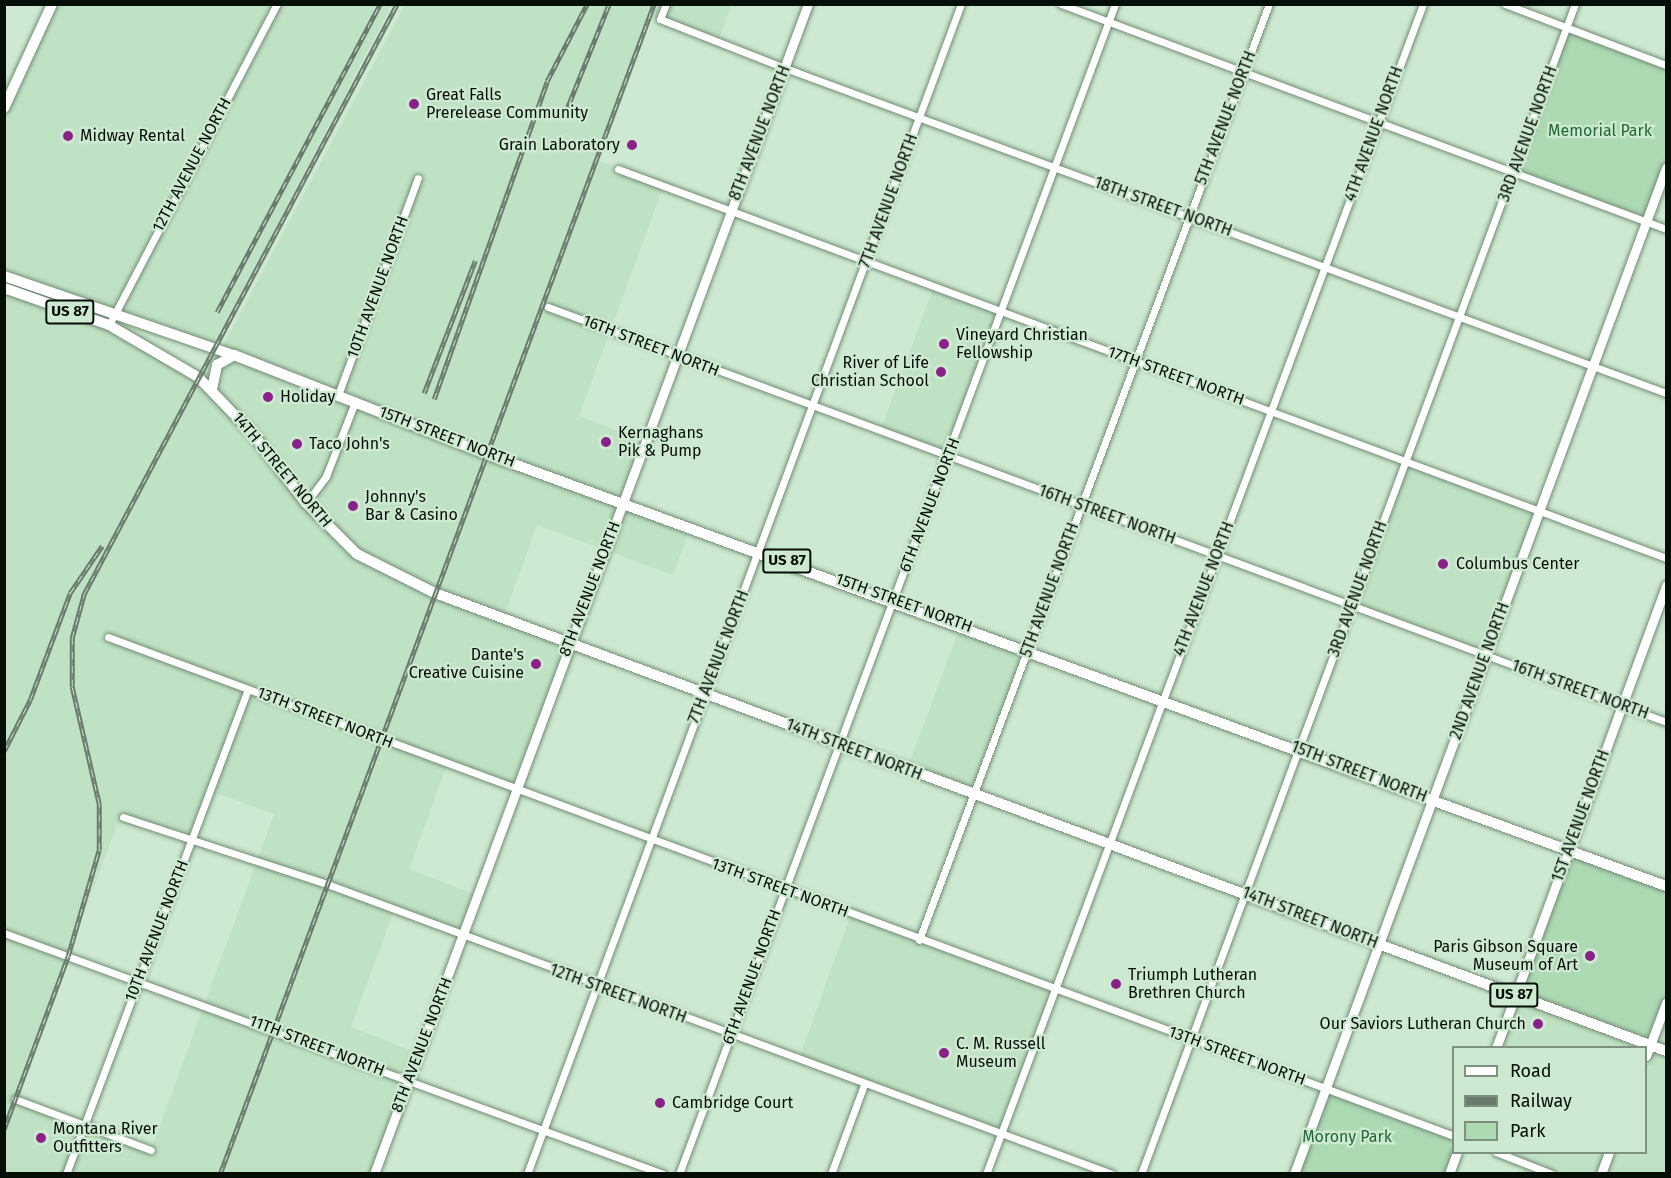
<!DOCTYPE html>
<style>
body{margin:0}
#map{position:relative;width:1671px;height:1178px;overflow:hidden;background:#cee9d1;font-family:"Fira Sans",sans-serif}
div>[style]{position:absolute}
.built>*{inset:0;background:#c0e2c4}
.green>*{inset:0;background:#add9b3}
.roads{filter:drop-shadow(0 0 2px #728b75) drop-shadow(0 0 2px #728b75)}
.street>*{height:7px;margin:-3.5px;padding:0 3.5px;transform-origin:3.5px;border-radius:3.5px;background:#fff}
.secondary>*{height:9px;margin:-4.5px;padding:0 4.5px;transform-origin:4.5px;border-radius:4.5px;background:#fff}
.primary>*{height:10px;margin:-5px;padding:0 5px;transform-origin:5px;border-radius:5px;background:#fff}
.rail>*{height:4.5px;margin-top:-2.25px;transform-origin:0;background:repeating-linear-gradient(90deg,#cee9d1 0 7px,#6a7c6d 0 14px);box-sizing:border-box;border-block:2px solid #6a7c6d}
.dots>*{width:16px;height:16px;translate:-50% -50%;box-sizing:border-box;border:3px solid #cee9d1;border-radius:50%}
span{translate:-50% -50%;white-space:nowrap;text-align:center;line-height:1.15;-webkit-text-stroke:4.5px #cee9d1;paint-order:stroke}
.shield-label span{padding:2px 4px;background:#cee9d1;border:2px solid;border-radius:4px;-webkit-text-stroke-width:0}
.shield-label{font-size:15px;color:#050e07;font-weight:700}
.poi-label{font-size:16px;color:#050e07}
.left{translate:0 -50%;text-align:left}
.right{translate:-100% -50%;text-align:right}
.street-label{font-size:16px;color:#050e07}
.park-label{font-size:16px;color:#1f6833}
.frame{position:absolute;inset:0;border:6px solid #050e07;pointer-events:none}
.legend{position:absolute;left:1452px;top:1046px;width:195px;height:108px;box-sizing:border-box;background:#cee9d1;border:2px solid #7e9180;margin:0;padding:8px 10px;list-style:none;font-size:18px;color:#050e07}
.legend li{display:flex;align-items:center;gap:12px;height:30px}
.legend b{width:30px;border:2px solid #7e9180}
</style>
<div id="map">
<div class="built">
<div style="clip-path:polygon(evenodd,53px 5px,392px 5px,213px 347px,220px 351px,405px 5px,731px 5px,718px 42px,650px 16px,596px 160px,664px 185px,579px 416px,645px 441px,624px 501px,691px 526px,673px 575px,537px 525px,503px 619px,569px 644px,514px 791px,447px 765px,409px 869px,477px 895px,462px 937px,394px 911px,351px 1027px,418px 1053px,374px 1173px,5px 1173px,4px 288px,109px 326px,198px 376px,212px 348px,5px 276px,5px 109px,53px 5px,210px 791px,274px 814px,151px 1150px,15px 1099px,117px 825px,130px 816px,192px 836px,210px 791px)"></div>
<div style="clip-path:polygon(934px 287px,1002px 312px,948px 456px,880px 431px)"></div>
<div style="clip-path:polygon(1406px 461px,1539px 511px,1485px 656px,1352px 605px)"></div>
<div style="clip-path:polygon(961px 624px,1028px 649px,974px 795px,907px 770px)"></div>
<div style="clip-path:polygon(851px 914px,1055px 990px,1000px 1135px,798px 1061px)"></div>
<div style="clip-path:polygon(1515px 995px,1666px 1001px,1666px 1173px,1523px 1173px,1527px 1164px,1496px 1153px,1646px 1152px,1646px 1048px,1496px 1048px)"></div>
</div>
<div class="green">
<div style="clip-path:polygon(1567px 27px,1666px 65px,1666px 168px,1647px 222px,1514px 172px)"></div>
<div style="clip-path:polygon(1568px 850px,1666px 886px,1666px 1001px,1650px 1045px,1515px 995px)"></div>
<div style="clip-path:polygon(1325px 1089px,1453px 1136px,1449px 1173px,1294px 1174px)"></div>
</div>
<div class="roads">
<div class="street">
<div style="left:666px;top:4px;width:16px;rotate:112deg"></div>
<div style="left:660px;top:19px;width:134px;rotate:21.4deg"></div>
<div style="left:785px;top:68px;width:939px;rotate:20.25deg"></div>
<div style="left:1061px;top:4px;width:645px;rotate:20.4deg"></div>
<div style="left:1505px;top:4px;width:172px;rotate:20.8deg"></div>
<div style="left:618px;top:169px;width:1118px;rotate:20.36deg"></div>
<div style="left:548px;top:307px;width:1193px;rotate:20.36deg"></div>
<div style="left:109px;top:325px;width:362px;rotate:-62.4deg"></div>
<div style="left:338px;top:395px;width:231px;rotate:-69.8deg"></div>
<div style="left:306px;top:503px;width:34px;rotate:-53deg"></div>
<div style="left:326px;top:476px;width:79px;rotate:-68.6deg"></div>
<div style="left:108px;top:637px;width:1436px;rotate:20.34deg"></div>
<div style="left:123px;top:817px;width:215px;rotate:18.2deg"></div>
<div style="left:327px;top:884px;width:837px;rotate:20.28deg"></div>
<div style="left:4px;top:933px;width:702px;rotate:20.09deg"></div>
<div style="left:919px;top:940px;width:999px;rotate:-69.5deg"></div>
<div style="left:15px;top:1099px;width:145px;rotate:20.6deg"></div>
<div style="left:1496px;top:1152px;width:60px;rotate:21.4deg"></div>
<div style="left:66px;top:1174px;width:518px;rotate:-69.43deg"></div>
<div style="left:527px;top:1174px;width:1248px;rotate:-69.65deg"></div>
<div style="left:679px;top:1174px;width:1249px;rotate:-69.56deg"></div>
<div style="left:831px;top:1174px;width:95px;rotate:-69.7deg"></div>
<div style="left:986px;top:1174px;width:1249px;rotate:-69.52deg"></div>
<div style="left:1141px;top:1174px;width:1248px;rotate:-69.65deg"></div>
</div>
<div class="secondary">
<div style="left:1496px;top:1048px;width:493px;rotate:-69.8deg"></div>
<div style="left:1646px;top:1056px;width:57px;rotate:-69.3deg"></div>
<div style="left:374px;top:1174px;width:1248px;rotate:-69.65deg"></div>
<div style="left:1294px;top:1174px;width:1073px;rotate:-69.71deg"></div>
<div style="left:1449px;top:1174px;width:23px;rotate:-70deg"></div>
<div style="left:1601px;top:1174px;width:23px;rotate:-70deg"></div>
</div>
<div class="primary">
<div style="left:4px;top:108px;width:115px;rotate:-65.2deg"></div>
<div style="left:4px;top:276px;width:243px;rotate:19deg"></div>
<div style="left:234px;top:355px;width:277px;rotate:21.4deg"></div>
<div style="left:492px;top:456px;width:1250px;rotate:20.12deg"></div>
<div style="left:4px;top:288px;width:111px;rotate:19.4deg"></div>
<div style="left:109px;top:325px;width:103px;rotate:30.3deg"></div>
<div style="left:198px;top:377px;width:78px;rotate:46deg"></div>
<div style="left:252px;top:433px;width:88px;rotate:52.4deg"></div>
<div style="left:306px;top:503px;width:72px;rotate:45deg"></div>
<div style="left:357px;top:554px;width:87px;rotate:26.6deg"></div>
<div style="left:435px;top:593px;width:1313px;rotate:20.41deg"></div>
<div style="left:212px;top:389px;width:25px;rotate:-78deg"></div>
<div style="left:217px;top:365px;width:20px;rotate:-30deg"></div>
</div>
</div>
<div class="rail">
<div style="left:564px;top:116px;width:121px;rotate:-68.1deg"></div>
<div style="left:217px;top:312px;width:348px;rotate:-62.1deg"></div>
<div style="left:424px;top:393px;width:142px;rotate:-68.9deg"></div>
<div style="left:434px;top:399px;width:337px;rotate:-70.4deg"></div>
<div style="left:547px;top:81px;width:87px;rotate:-62.5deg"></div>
<div style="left:4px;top:751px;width:57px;rotate:-63deg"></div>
<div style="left:30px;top:700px;width:114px;rotate:-69.5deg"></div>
<div style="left:70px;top:593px;width:57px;rotate:-55.8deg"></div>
<div style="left:4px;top:1129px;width:184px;rotate:-69.7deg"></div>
<div style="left:68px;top:956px;width:110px;rotate:-73.7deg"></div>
<div style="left:99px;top:850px;width:46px;rotate:-90deg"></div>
<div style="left:99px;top:804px;width:120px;rotate:-103deg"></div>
<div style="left:72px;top:687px;width:49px;rotate:-90deg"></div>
<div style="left:72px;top:638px;width:46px;rotate:-74.7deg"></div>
<div style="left:84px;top:594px;width:668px;rotate:-62.05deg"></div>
<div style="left:220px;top:1174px;width:1248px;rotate:-69.65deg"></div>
</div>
<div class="dots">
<div style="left:414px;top:104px;background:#892187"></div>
<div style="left:68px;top:136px;background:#892187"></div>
<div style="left:632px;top:145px;background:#892187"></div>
<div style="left:944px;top:344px;background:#892187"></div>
<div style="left:941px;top:372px;background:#892187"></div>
<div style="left:268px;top:397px;background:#892187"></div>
<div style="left:606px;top:442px;background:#892187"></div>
<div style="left:297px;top:444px;background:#892187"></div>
<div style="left:353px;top:506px;background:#892187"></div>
<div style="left:1443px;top:564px;background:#892187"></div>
<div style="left:536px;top:664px;background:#892187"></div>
<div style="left:1590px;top:956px;background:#892187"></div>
<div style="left:1116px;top:984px;background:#892187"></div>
<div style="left:1538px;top:1024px;background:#892187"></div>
<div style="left:944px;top:1053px;background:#892187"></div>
<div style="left:660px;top:1103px;background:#892187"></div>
<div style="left:41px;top:1138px;background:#892187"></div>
</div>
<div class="shield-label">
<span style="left:70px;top:312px">US 87</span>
<span style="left:787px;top:561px">US 87</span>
<span style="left:1514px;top:995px">US 87</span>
</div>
<div class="poi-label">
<span class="left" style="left:426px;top:104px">Great Falls<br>Prerelease Community</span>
<span class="left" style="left:80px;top:136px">Midway Rental</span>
<span class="right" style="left:620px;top:145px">Grain Laboratory</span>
<span class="left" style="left:956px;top:344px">Vineyard Christian<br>Fellowship</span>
<span class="right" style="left:929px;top:372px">River of Life<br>Christian School</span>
<span class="left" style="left:280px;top:397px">Holiday</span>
<span class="left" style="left:618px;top:442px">Kernaghans<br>Pik &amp; Pump</span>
<span class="left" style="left:309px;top:444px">Taco John's</span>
<span class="left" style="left:365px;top:506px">Johnny's<br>Bar &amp; Casino</span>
<span class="left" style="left:1456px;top:564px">Columbus Center</span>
<span class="right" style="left:524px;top:664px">Dante's<br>Creative Cuisine</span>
<span class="right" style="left:1578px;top:956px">Paris Gibson Square<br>Museum of Art</span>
<span class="left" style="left:1128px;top:984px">Triumph Lutheran<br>Brethren Church</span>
<span class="right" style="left:1526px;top:1024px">Our Saviors Lutheran Church</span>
<span class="left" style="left:956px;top:1053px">C. M. Russell<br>Museum</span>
<span class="left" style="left:672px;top:1103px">Cambridge Court</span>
<span class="left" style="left:53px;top:1138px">Montana River<br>Outfitters</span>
</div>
<div class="street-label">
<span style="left:1226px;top:118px;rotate:-69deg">5TH AVENUE NORTH</span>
<span style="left:760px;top:133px;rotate:-69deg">8TH AVENUE NORTH</span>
<span style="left:1374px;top:134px;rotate:-70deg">4TH AVENUE NORTH</span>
<span style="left:1528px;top:134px;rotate:-70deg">3RD AVENUE NORTH</span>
<span style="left:192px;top:165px;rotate:-62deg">12TH AVENUE NORTH</span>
<span style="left:889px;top:201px;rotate:-70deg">7TH AVENUE NORTH</span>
<span style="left:1163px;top:207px;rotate:20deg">18TH STREET NORTH</span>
<span style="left:378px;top:287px;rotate:-70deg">10TH AVENUE NORTH</span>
<span style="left:651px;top:346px;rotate:21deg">16TH STREET NORTH</span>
<span style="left:1176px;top:376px;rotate:20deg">17TH STREET NORTH</span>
<span style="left:447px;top:437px;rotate:21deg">15TH STREET NORTH</span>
<span style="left:282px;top:470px;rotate:50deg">14TH STREET NORTH</span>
<span style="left:930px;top:505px;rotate:-69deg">6TH AVENUE NORTH</span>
<span style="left:1107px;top:515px;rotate:20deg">16TH STREET NORTH</span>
<span style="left:590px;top:589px;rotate:-69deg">8TH AVENUE NORTH</span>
<span style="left:1204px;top:589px;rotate:-69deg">4TH AVENUE NORTH</span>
<span style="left:1358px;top:589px;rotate:-70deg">3RD AVENUE NORTH</span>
<span style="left:1050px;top:590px;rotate:-70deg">5TH AVENUE NORTH</span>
<span style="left:904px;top:603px;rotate:20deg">15TH STREET NORTH</span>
<span style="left:719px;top:657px;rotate:-69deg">7TH AVENUE NORTH</span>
<span style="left:1480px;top:671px;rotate:-70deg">2ND AVENUE NORTH</span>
<span style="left:1580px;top:690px;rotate:20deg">16TH STREET NORTH</span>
<span style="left:325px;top:718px;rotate:21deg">13TH STREET NORTH</span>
<span style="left:854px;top:750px;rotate:21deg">14TH STREET NORTH</span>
<span style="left:1359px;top:772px;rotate:21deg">15TH STREET NORTH</span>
<span style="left:1581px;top:816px;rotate:-70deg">1ST AVENUE NORTH</span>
<span style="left:780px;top:888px;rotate:20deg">13TH STREET NORTH</span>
<span style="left:1310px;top:918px;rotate:21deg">14TH STREET NORTH</span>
<span style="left:157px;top:931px;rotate:-69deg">10TH AVENUE NORTH</span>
<span style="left:752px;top:977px;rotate:-70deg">6TH AVENUE NORTH</span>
<span style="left:618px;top:994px;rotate:20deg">12TH STREET NORTH</span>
<span style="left:422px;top:1045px;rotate:-69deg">8TH AVENUE NORTH</span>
<span style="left:317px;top:1046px;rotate:21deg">11TH STREET NORTH</span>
<span style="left:1237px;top:1056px;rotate:20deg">13TH STREET NORTH</span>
</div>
<div class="park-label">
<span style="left:1600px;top:131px">Memorial Park</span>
<span style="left:1347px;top:1137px">Morony Park</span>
</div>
<div class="frame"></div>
<ul class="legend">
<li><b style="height:8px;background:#fff"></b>Road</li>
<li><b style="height:8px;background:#6a7c6d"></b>Railway</li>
<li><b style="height:16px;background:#add9b3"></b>Park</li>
</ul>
</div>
